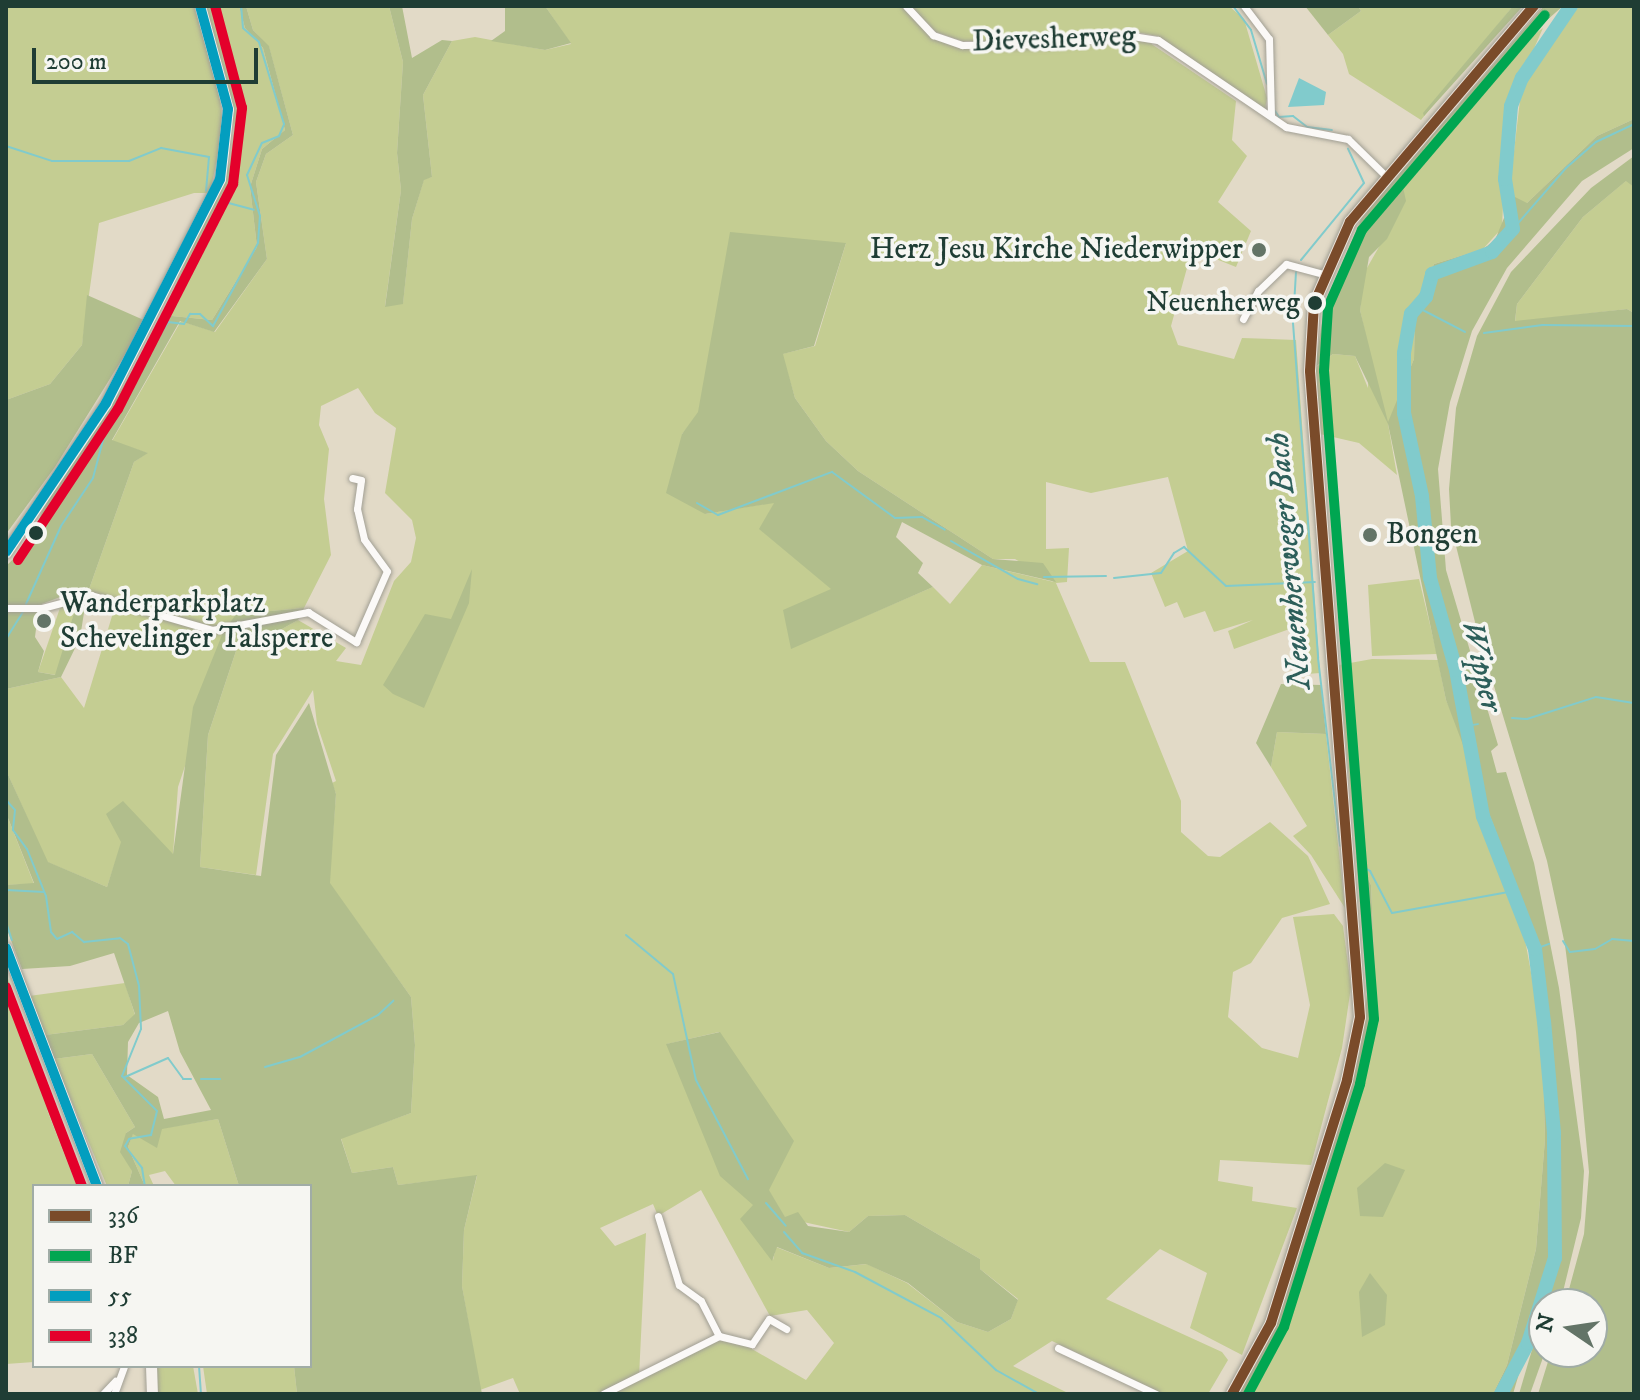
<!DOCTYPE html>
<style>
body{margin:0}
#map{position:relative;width:1640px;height:1400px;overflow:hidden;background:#e2dac7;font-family:"IM FELL DW Pica",serif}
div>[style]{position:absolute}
.green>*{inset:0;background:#c4cd92}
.forest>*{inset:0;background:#b1be8c}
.water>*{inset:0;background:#81cbcc}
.stream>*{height:2px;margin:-1px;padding:0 1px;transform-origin:1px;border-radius:1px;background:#81cbcc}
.river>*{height:14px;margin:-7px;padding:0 7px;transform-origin:7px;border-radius:7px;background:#81cbcc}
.roads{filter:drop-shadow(0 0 2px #a19f94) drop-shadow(0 0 2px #a19f94)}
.minor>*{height:7px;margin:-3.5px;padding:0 3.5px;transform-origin:3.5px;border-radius:3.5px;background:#fbf9f7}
.secondary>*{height:11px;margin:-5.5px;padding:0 5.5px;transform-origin:5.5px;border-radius:5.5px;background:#f5f1ec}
.primary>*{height:12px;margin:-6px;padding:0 6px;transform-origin:6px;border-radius:6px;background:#ede4db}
.bus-1>*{height:10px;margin:-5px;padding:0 5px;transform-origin:5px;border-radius:5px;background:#7a4b2a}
.bus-2>*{height:10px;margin:-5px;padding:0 5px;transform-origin:5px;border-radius:5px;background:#00a651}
.bus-3>*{height:10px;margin:-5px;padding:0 5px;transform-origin:5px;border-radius:5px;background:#039ebf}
.bus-4>*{height:10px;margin:-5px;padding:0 5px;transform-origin:5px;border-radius:5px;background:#e4002b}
.dots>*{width:22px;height:22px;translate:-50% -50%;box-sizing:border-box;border:4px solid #f6f6f2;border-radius:50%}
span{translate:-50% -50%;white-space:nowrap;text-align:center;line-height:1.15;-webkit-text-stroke:7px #f6f6f2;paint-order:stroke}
.bus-label{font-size:28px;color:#1f3d34}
.right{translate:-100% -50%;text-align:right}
.street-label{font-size:30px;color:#1f3d34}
.poi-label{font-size:30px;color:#1f3d34}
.left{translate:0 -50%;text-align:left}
.water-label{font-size:32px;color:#2d5f5a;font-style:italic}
.frame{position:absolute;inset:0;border:8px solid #1f3d34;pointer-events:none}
.legend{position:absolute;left:32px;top:1184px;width:280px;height:184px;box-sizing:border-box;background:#f6f6f2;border:2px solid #a0aca6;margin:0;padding:10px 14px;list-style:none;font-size:24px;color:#1f3d34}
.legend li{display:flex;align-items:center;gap:16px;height:40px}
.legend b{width:40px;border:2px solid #a0aca6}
.north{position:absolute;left:1528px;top:1288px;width:80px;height:80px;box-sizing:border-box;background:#f6f6f2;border:2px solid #a0aca6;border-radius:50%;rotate:283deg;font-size:22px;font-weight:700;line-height:32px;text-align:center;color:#1f3d34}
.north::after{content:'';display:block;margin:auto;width:28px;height:36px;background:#637467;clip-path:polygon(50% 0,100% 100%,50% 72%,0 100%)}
.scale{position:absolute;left:32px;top:48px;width:226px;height:36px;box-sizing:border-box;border:4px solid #1f3d34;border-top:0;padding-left:10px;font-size:24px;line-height:28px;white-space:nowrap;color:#1f3d34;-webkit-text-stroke:6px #f6f6f2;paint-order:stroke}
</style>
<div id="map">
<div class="green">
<div style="clip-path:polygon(6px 6px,194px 6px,219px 93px,223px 129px,210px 193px,194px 193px,99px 223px,82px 345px,50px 384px,6px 400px)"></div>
<div style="clip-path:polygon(206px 6px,239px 6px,245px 28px,263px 48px,285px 130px,262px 149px,250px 187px,257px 247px,212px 320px,162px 315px,230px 162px,234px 129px,230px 91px)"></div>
<div style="clip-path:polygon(evenodd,246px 6px,389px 6px,403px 62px,397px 153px,401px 190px,385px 306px,403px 303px,412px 219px,424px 179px,432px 177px,423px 95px,452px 41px,475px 37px,545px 50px,571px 44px,545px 6px,903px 6px,932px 37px,961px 47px,1131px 39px,1150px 43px,1236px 101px,1232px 140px,1247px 156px,1218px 202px,1251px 231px,1236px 267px,1206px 255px,1195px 239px,1171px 326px,1178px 345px,1234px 359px,1242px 338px,1296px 340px,1320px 673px,1307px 674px,1298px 626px,1234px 649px,1228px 631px,1253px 620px,1214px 632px,1205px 611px,1184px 618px,1177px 602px,1165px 607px,1151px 573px,1188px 551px,1168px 477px,1091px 493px,1046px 482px,1046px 549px,1069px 548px,1067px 582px,1056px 583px,1090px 662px,1125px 662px,1181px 801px,1181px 832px,1208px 856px,1220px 857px,1270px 822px,1308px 856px,1330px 904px,1282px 918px,1251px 963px,1233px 972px,1228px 1017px,1262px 1048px,1298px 1058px,1310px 1005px,1293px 917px,1334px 914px,1343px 926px,1351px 987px,1342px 1048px,1311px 1165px,1220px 1160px,1218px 1181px,1253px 1187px,1252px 1201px,1297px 1208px,1242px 1355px,1190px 1328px,1207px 1273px,1160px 1249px,1106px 1299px,1222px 1352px,1228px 1360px,1208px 1394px,1163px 1394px,1052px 1341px,1013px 1366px,1070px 1394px,608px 1394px,719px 1340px,745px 1345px,806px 1380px,834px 1343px,807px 1310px,770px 1316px,701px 1190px,658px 1216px,653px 1204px,600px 1228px,615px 1246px,646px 1233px,639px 1377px,603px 1394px,520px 1394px,513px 1378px,480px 1390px,462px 1286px,464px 1230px,477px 1176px,398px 1185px,393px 1167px,352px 1173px,341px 1138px,411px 1113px,415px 1045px,411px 997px,329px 883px,336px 794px,332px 783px,336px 781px,317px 724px,313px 690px,273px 754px,256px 875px,200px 867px,208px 735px,240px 639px,275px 633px,298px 620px,346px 648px,336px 661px,361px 665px,394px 581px,411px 562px,416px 538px,412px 520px,385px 493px,396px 428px,375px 413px,358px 388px,321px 406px,319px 425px,329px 449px,324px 499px,331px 555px,304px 608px,236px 614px,178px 787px,173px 854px,122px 842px,107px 887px,47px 862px,6px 770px,6px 689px,61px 677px,84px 708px,116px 603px,87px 595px,134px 462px,147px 453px,112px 441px,181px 321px,215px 332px,267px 259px,256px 182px,266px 154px,293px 135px,269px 47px,253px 30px,246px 6px,846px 243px,815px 346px,782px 354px,795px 398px,826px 441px,858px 471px,993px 559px,1015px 559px,1054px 582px,982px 565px,950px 604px,933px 587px,791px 648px,832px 589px,760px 529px,775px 502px,705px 514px,682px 434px,846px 243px,246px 6px,719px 1032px,769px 1191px,785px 1218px,849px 1232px,868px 1216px,905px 1215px,980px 1259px,980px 1269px,1018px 1299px,1011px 1319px,988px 1332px,957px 1322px,907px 1283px,867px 1264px,829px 1268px,776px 1247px,773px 1260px,754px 1205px,667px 1044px,719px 1032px)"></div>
<div style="clip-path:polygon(910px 6px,1229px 6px,1244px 19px,1267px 98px,1265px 109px,1158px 36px,1136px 32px,1050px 42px,962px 41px,936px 32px)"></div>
<div style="clip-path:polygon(1358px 6px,1513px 6px,1421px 120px,1349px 74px,1343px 54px,1328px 35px,1361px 11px)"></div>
<div style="clip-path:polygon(1579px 6px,1634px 6px,1634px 119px,1597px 136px,1526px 204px,1515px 201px,1509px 194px,1520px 100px,1529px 74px)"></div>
<div style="clip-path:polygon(1543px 28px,1507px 110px,1502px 228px,1483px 249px,1434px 264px,1415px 307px,1414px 359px,1388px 424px,1397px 475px,1359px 443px,1320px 434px,1315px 368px,1333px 354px,1355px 356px,1368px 388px,1368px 346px,1360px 310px,1363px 275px,1405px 201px,1402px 182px,1431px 139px,1514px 49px)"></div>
<div style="clip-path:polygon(1627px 180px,1634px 187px,1634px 313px,1627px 309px,1515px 322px,1517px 304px,1583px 217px)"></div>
<div style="clip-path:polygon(1419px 579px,1437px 654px,1372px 656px,1368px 585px)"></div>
<div style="clip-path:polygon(78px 600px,56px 675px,38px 672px,61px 605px)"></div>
<div style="clip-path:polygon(1372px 659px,1438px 660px,1446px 700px,1463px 737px,1472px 793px,1519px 907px,1542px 1032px,1545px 1139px,1536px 1249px,1507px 1365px,1493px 1394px,1247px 1394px,1274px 1353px,1324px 1214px,1377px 1026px,1371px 885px,1356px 855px,1339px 665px)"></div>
<div style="clip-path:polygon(1277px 732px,1326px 734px,1345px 908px,1311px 855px,1293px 836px,1307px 826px,1271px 767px)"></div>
<div style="clip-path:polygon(6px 813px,34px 884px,6px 885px)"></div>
<div style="clip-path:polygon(6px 973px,53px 1103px,47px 1110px,77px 1186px,34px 1186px,34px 1362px,6px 1364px)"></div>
<div style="clip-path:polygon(125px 983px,135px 1015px,123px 1025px,45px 1035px,29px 996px)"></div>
<div style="clip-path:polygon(92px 1054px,135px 1127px,126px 1133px,132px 1171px,128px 1186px,107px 1186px,54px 1059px)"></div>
<div style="clip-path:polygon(218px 1119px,239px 1186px,176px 1186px,165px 1171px,149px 1175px,154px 1186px,145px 1186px,128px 1147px,133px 1133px)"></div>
<div style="clip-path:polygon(156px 1366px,193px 1366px,198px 1394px,157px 1394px)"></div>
<div style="clip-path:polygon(203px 1366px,294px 1366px,297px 1394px,207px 1394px)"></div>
</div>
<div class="forest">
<div style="clip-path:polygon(239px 6px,246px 6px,253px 30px,269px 46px,293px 135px,266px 154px,256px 182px,267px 259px,214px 332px,180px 321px,112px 440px,148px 453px,134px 462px,87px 595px,71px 593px,39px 605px,35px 637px,44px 651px,38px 672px,55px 675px,78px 600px,86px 600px,80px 638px,61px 677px,6px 689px,6px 566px,31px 542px,44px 506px,123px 387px,162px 315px,212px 320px,257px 247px,250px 187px,262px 149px,285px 130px,263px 48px,245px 28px)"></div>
<div style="clip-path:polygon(389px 6px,402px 6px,412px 58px,442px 40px,452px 41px,423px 95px,432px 177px,424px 180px,412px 219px,403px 304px,385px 307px,401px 190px,397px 153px,403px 62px)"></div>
<div style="clip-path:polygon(505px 6px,545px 6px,571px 43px,545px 50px,491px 41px,505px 31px)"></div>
<div style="clip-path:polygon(1305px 6px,1358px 6px,1361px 11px,1328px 35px)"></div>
<div style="clip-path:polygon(1513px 6px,1523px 6px,1424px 116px,1423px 113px)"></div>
<div style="clip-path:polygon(1544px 6px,1563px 6px,1514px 49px,1431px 139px,1402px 182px,1406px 201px,1387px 239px,1369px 257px,1360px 310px,1388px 422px,1414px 359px,1415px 307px,1434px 264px,1483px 249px,1495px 240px,1504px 218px,1513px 212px,1509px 194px,1527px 203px,1597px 136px,1634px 119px,1634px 148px,1582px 181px,1507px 268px,1472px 331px,1450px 402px,1438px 469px,1446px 570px,1498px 745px,1491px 751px,1497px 773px,1506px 772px,1534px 863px,1559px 988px,1584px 1171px,1581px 1218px,1560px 1304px,1545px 1304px,1557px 1257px,1558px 1133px,1524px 906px,1446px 700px,1388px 424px,1355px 356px,1333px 354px,1315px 367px,1325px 303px,1362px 217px)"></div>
<div style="clip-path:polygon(1634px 156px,1634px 187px,1626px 181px,1583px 217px,1517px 304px,1515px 321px,1627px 309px,1634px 313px,1634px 1394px,1538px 1394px,1551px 1352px,1592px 1352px,1592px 1304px,1565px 1304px,1584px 1234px,1589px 1172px,1576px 1032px,1565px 945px,1547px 861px,1477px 630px,1451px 526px,1449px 489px,1456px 408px,1477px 336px,1511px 272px,1591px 188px)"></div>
<div style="clip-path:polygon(730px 232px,846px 243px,814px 346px,783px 354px,795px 398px,826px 441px,858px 471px,993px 559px,1043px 563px,1056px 582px,982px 565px,902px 522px,896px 537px,923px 563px,918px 573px,933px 587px,791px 649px,783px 610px,831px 589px,759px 529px,774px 503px,705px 514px,666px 493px,682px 434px,698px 412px)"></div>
<div style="clip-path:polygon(87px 295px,146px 321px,55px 467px,6px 534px,6px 400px,50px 384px,82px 345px)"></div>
<div style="clip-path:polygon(472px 569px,469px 603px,424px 708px,393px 694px,383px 685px,425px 614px,451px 619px)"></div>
<div style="clip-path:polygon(evenodd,304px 608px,298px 620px,275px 633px,240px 639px,208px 735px,200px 867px,261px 876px,276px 755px,309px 703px,336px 794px,330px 883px,411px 997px,415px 1045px,411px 1113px,341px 1139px,352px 1173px,393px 1167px,398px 1185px,477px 1175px,464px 1230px,462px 1286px,482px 1394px,297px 1394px,294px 1366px,310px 1366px,310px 1186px,239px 1186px,218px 1119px,162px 1129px,157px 1148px,133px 1134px,128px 1147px,145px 1186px,128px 1186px,132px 1171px,120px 1152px,126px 1133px,135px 1127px,92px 1054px,54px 1059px,45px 1035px,123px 1025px,135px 1014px,114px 953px,70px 966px,22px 969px,6px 927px,6px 885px,34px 883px,6px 813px,6px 770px,48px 862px,107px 887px,121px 842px,106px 814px,123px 801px,173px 854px,193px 707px,222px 635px,236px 614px,304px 608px,168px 1011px,180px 1052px,211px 1110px,164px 1119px,158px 1097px,127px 1075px,128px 1042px,139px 1023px,168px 1011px)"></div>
<div style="clip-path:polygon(1281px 684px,1321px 685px,1326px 734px,1277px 732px,1271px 767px,1256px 743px)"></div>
<div style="clip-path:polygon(1356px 855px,1371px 885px,1377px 1025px,1324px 1214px,1274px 1353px,1247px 1394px,1238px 1394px,1277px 1320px,1360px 1051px,1367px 995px)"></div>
<div style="clip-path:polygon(720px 1032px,794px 1141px,769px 1190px,785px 1217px,798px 1212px,808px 1226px,849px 1232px,868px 1216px,905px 1215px,980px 1259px,980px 1269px,1018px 1300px,1011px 1319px,988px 1332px,957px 1322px,908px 1283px,866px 1264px,829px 1268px,777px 1247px,772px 1261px,740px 1219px,753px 1205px,720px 1176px,666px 1044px)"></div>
<div style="clip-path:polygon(1542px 1032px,1555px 1136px,1553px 1258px,1513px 1394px,1493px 1394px,1507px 1365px,1536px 1249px,1545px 1139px)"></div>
<div style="clip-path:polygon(53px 1103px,87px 1186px,77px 1186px,47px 1109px)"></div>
<div style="clip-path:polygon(1385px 1163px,1405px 1170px,1383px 1217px,1360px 1216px,1357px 1188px)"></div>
<div style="clip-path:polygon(1370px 1273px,1387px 1295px,1385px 1325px,1362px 1337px,1359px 1292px)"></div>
<div style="clip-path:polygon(1544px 1309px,1545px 1352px,1530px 1394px,1519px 1394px)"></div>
</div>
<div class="water">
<div style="clip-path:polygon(1299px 78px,1326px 92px,1324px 105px,1288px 107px)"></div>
</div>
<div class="stream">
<div style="left:1233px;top:6px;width:30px;rotate:53deg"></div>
<div style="left:1251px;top:30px;width:56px;rotate:73.5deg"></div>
<div style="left:1275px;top:111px;width:7px;rotate:56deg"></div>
<div style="left:1279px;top:117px;width:14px;rotate:-4deg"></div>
<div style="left:1293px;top:116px;width:18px;rotate:38deg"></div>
<div style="left:1307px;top:127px;width:25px;rotate:7deg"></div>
<div style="left:6px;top:146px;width:48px;rotate:18.1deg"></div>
<div style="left:52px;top:161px;width:77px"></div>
<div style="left:129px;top:161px;width:35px;rotate:-22deg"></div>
<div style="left:161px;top:148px;width:49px;rotate:10.6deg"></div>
<div style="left:209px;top:157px;width:34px;rotate:95deg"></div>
<div style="left:221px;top:201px;width:34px;rotate:15deg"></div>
<div style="left:1513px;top:229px;width:81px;rotate:-49deg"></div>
<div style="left:1566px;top:168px;width:40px;rotate:-41deg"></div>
<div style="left:1596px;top:142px;width:42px;rotate:-25.3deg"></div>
<div style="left:1301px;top:260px;width:99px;rotate:-50.7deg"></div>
<div style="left:1364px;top:183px;width:38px;rotate:-115deg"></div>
<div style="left:1296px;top:272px;width:51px;rotate:93.4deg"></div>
<div style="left:1293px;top:323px;width:336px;rotate:85.7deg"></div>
<div style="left:1318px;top:658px;width:189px;rotate:83.3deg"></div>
<div style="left:1417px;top:307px;width:54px;rotate:27.5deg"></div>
<div style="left:1484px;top:333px;width:59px;rotate:-7.9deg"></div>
<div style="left:1542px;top:325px;width:92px;rotate:0.6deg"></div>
<div style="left:697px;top:503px;width:24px;rotate:30deg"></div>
<div style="left:718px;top:515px;width:122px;rotate:-20.7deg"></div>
<div style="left:832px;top:472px;width:78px;rotate:36.1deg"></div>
<div style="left:895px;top:518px;width:27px;rotate:-2deg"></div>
<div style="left:922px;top:517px;width:26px;rotate:29deg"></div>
<div style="left:951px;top:541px;width:77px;rotate:29.6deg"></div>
<div style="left:1018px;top:579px;width:20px;rotate:15deg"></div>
<div style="left:1044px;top:577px;width:62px;rotate:-0.9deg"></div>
<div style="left:1114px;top:578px;width:47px;rotate:-6.1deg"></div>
<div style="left:1161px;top:573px;width:24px;rotate:-57deg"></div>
<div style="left:1174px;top:553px;width:12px;rotate:-31deg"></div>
<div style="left:1184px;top:547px;width:57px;rotate:42.9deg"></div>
<div style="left:1226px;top:586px;width:89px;rotate:-2.6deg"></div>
<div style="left:26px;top:604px;width:85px;rotate:-65.8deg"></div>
<div style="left:61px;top:526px;width:58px;rotate:-56.3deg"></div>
<div style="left:93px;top:478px;width:55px;rotate:-75.2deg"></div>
<div style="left:107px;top:425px;width:47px;rotate:-55.3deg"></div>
<div style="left:134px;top:386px;width:13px;rotate:-81deg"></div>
<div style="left:136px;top:373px;width:60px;rotate:-57.9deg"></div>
<div style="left:168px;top:322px;width:16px;rotate:7deg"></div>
<div style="left:184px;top:324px;width:12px;rotate:-59deg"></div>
<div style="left:190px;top:314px;width:10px"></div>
<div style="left:200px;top:314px;width:18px;rotate:43deg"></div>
<div style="left:213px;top:326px;width:94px;rotate:-61.5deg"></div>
<div style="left:258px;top:243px;width:27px;rotate:-86deg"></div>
<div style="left:260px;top:216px;width:43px;rotate:-107.6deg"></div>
<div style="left:247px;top:175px;width:35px;rotate:-65deg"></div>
<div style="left:262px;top:143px;width:18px;rotate:-22deg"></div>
<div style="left:279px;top:136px;width:13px;rotate:-67deg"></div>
<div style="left:284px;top:124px;width:86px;rotate:-107deg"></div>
<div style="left:259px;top:42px;width:21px;rotate:-139deg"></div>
<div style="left:243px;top:28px;width:22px;rotate:-95deg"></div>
<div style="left:6px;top:639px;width:34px;rotate:-58deg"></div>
<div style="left:1512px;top:718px;width:15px;rotate:4deg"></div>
<div style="left:1527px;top:719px;width:72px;rotate:-17.7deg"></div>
<div style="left:1596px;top:697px;width:38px;rotate:9deg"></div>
<div style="left:1466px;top:726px;width:12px;rotate:-9deg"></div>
<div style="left:6px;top:800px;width:13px;rotate:48deg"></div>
<div style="left:15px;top:810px;width:20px;rotate:96deg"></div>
<div style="left:13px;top:830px;width:24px;rotate:54deg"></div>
<div style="left:27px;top:849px;width:51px;rotate:68deg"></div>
<div style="left:46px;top:896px;width:36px;rotate:82deg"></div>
<div style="left:51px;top:932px;width:9px;rotate:49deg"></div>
<div style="left:57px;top:939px;width:17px;rotate:-25deg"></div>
<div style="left:72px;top:932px;width:16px;rotate:40deg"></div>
<div style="left:84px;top:942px;width:36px;rotate:-6deg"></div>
<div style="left:120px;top:938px;width:10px;rotate:37deg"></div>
<div style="left:128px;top:944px;width:43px;rotate:75.3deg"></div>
<div style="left:139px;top:986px;width:43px;rotate:87.3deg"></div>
<div style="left:141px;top:1029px;width:51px;rotate:112deg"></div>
<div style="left:122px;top:1076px;width:49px;rotate:45deg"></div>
<div style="left:157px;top:1111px;width:25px;rotate:104deg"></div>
<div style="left:151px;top:1135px;width:22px;rotate:170deg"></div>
<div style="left:129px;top:1139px;width:8px;rotate:120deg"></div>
<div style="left:125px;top:1146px;width:28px;rotate:52deg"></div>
<div style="left:142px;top:1168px;width:18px;rotate:81deg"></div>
<div style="left:1357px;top:845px;width:20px;rotate:81deg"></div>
<div style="left:1360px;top:865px;width:12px;rotate:31deg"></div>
<div style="left:1370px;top:871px;width:47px;rotate:62.4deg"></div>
<div style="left:1392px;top:913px;width:124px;rotate:-10.2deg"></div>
<div style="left:6px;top:890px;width:38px;rotate:3deg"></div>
<div style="left:6px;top:922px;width:19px;rotate:72deg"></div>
<div style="left:626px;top:935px;width:61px;rotate:39.7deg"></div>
<div style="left:673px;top:974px;width:108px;rotate:77.8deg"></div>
<div style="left:696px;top:1080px;width:112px;rotate:62.3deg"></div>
<div style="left:1563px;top:941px;width:13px;rotate:58deg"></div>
<div style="left:1570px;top:952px;width:25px;rotate:-7deg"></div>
<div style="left:1595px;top:949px;width:20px;rotate:-30deg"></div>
<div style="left:1612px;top:939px;width:22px;rotate:5deg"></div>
<div style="left:1535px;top:949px;width:15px;rotate:-20deg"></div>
<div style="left:265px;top:1067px;width:36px;rotate:-16deg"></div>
<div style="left:300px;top:1057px;width:89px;rotate:-28.3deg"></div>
<div style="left:378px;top:1015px;width:21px;rotate:-43deg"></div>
<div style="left:125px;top:1077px;width:47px;rotate:-23.8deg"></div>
<div style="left:168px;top:1058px;width:26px;rotate:54deg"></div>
<div style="left:183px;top:1079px;width:8px"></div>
<div style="left:201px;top:1079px;width:19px"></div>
<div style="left:766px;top:1203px;width:30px;rotate:49deg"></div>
<div style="left:784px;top:1232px;width:28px;rotate:49deg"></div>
<div style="left:802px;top:1253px;width:56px;rotate:19.7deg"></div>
<div style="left:855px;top:1272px;width:98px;rotate:28.1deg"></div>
<div style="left:941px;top:1318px;width:76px;rotate:43.4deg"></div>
<div style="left:996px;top:1370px;width:49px;rotate:29.2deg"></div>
<div style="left:199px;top:1366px;width:28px;rotate:86deg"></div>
</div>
<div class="river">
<div style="left:1501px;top:1394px;width:58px;rotate:-62.1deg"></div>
<div style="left:1528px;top:1343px;width:89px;rotate:-72.4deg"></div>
<div style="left:1555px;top:1258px;width:125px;rotate:-90.5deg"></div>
<div style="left:1554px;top:1133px;width:111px;rotate:-95.1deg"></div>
<div style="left:1544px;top:1022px;width:74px;rotate:-97deg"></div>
<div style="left:1535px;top:949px;width:143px;rotate:-111.4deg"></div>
<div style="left:1483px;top:816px;width:148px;rotate:-100.5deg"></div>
<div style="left:1456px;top:670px;width:96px;rotate:-105.8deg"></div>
<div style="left:1430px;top:578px;width:82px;rotate:-95.6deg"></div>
<div style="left:1422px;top:496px;width:85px;rotate:-102.2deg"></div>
<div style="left:1404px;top:413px;width:60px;rotate:-90deg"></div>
<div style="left:1404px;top:353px;width:40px;rotate:-80deg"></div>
<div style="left:1411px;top:314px;width:23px;rotate:-49deg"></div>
<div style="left:1426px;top:297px;width:24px;rotate:-75deg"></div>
<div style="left:1432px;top:274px;width:64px;rotate:-20.1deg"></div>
<div style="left:1492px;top:252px;width:31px;rotate:-48deg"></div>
<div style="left:1513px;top:229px;width:51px;rotate:-99.1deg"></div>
<div style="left:1505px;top:179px;width:73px;rotate:-85.3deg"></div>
<div style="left:1511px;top:106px;width:30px;rotate:-69deg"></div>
<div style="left:1522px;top:78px;width:87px;rotate:-55.8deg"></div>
</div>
<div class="roads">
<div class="minor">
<div style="left:906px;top:6px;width:40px;rotate:47deg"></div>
<div style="left:933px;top:35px;width:31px;rotate:19deg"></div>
<div style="left:962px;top:45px;width:88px;rotate:-0.7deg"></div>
<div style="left:1050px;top:44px;width:82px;rotate:-5.6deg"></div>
<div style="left:1132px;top:36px;width:26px;rotate:9deg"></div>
<div style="left:1158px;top:40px;width:155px;rotate:34.2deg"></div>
<div style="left:1286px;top:127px;width:63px;rotate:11deg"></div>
<div style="left:1348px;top:139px;width:54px;rotate:44.3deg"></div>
<div style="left:1244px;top:6px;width:41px;rotate:52.9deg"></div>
<div style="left:1269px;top:39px;width:77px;rotate:88.5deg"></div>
<div style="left:1243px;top:319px;width:32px;rotate:-62deg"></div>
<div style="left:1258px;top:291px;width:39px;rotate:-44deg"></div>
<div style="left:1286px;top:264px;width:39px;rotate:15deg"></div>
<div style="left:6px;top:608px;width:36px"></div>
<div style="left:42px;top:608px;width:51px;rotate:-14.9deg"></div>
<div style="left:91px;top:595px;width:126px;rotate:16.1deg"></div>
<div style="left:212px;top:630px;width:98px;rotate:-10.6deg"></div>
<div style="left:308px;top:612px;width:57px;rotate:32deg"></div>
<div style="left:356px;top:642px;width:77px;rotate:-66.4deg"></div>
<div style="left:387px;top:571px;width:39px;rotate:-126deg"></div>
<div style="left:364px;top:539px;width:31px;rotate:-103deg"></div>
<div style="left:357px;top:509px;width:29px;rotate:-82deg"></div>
<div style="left:361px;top:480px;width:9px;rotate:-167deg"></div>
<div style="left:658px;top:1216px;width:72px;rotate:73.1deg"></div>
<div style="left:679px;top:1285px;width:27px;rotate:36deg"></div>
<div style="left:701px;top:1301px;width:39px;rotate:63deg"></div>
<div style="left:1058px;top:1348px;width:108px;rotate:25.1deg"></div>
<div style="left:103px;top:1394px;width:18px;rotate:-47deg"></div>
<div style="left:114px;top:1394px;width:30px;rotate:-70deg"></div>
<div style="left:603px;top:1394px;width:130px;rotate:-26.6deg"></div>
<div style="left:719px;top:1336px;width:34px;rotate:14deg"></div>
<div style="left:752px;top:1344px;width:30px;rotate:-56deg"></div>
<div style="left:769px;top:1319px;width:20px;rotate:30deg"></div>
</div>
<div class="secondary">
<div style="left:6px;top:552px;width:179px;rotate:-56.1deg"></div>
<div style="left:106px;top:403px;width:251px;rotate:-63deg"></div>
<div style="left:220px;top:179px;width:70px;rotate:-83.5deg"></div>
<div style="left:228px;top:109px;width:107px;rotate:-105.2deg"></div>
<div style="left:6px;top:948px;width:255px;rotate:69.1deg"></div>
<div style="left:151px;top:1366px;width:28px;rotate:88deg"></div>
</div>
<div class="primary">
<div style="left:1232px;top:1394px;width:81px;rotate:-61.2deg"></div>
<div style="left:1271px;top:1323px;width:255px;rotate:-72.6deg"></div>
<div style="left:1347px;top:1080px;width:64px;rotate:-78.3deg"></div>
<div style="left:1360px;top:1017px;width:648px;rotate:-94.43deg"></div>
<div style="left:1310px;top:371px;width:67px;rotate:-86.6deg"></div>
<div style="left:1314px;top:304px;width:90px;rotate:-66.3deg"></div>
<div style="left:1350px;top:222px;width:284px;rotate:-49.6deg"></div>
</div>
</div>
<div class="bus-1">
<div style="left:1232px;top:1394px;width:81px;rotate:-61.2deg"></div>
<div style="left:1271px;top:1323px;width:255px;rotate:-72.6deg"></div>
<div style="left:1347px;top:1080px;width:64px;rotate:-78.3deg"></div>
<div style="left:1360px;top:1017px;width:648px;rotate:-94.43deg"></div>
<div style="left:1310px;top:371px;width:67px;rotate:-86.6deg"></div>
<div style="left:1314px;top:304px;width:90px;rotate:-66.3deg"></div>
<div style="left:1350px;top:222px;width:284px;rotate:-49.6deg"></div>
</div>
<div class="bus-2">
<div style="left:1248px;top:1394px;width:76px;rotate:-61.8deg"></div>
<div style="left:1284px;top:1327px;width:255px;rotate:-72.6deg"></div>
<div style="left:1360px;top:1084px;width:66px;rotate:-77.8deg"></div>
<div style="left:1374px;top:1019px;width:650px;rotate:-94.41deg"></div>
<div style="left:1324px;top:371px;width:64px;rotate:-86.4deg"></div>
<div style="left:1328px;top:307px;width:84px;rotate:-66.2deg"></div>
<div style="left:1362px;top:230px;width:282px;rotate:-49.6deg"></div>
</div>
<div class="bus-3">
<div style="left:6px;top:552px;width:179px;rotate:-56.1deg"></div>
<div style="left:106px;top:403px;width:251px;rotate:-63deg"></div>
<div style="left:220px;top:179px;width:70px;rotate:-83.5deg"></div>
<div style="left:228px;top:109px;width:107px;rotate:-105.2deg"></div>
<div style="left:6px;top:948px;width:255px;rotate:69.1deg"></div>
</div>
<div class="bus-4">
<div style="left:18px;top:560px;width:181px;rotate:-56.5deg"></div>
<div style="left:118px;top:409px;width:253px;rotate:-62.9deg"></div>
<div style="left:233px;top:184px;width:77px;rotate:-83.2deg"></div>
<div style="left:242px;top:108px;width:106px;rotate:-104.8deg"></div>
<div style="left:6px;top:987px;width:213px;rotate:69.1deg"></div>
</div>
<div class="dots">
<div style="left:1259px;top:250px;background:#637467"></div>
<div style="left:1315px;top:303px;background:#1f3d34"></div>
<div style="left:36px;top:533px;background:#1f3d34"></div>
<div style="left:1370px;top:535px;background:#637467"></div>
<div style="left:44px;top:621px;background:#637467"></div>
</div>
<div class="bus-label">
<span class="right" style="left:1300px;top:303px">Neuenherweg</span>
</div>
<div class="street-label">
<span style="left:1054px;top:40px;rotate:-2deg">Dievesherweg</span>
</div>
<div class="poi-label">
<span class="right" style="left:1243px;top:250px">Herz Jesu Kirche Niederwipper</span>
<span class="left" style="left:1386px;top:535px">Bongen</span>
<span class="left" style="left:60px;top:621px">Wanderparkplatz<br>Schevelinger Talsperre</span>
</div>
<div class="water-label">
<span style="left:1290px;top:561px;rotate:-95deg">Neuenherweger Bach</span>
<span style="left:1481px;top:666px;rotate:77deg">Wipper</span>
</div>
<div class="frame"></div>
<ul class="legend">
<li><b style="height:10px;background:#7a4b2a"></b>336</li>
<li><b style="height:10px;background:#00a651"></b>BF</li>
<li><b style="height:10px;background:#039ebf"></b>55</li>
<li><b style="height:10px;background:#e4002b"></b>338</li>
</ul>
<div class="north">N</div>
<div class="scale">200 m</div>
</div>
